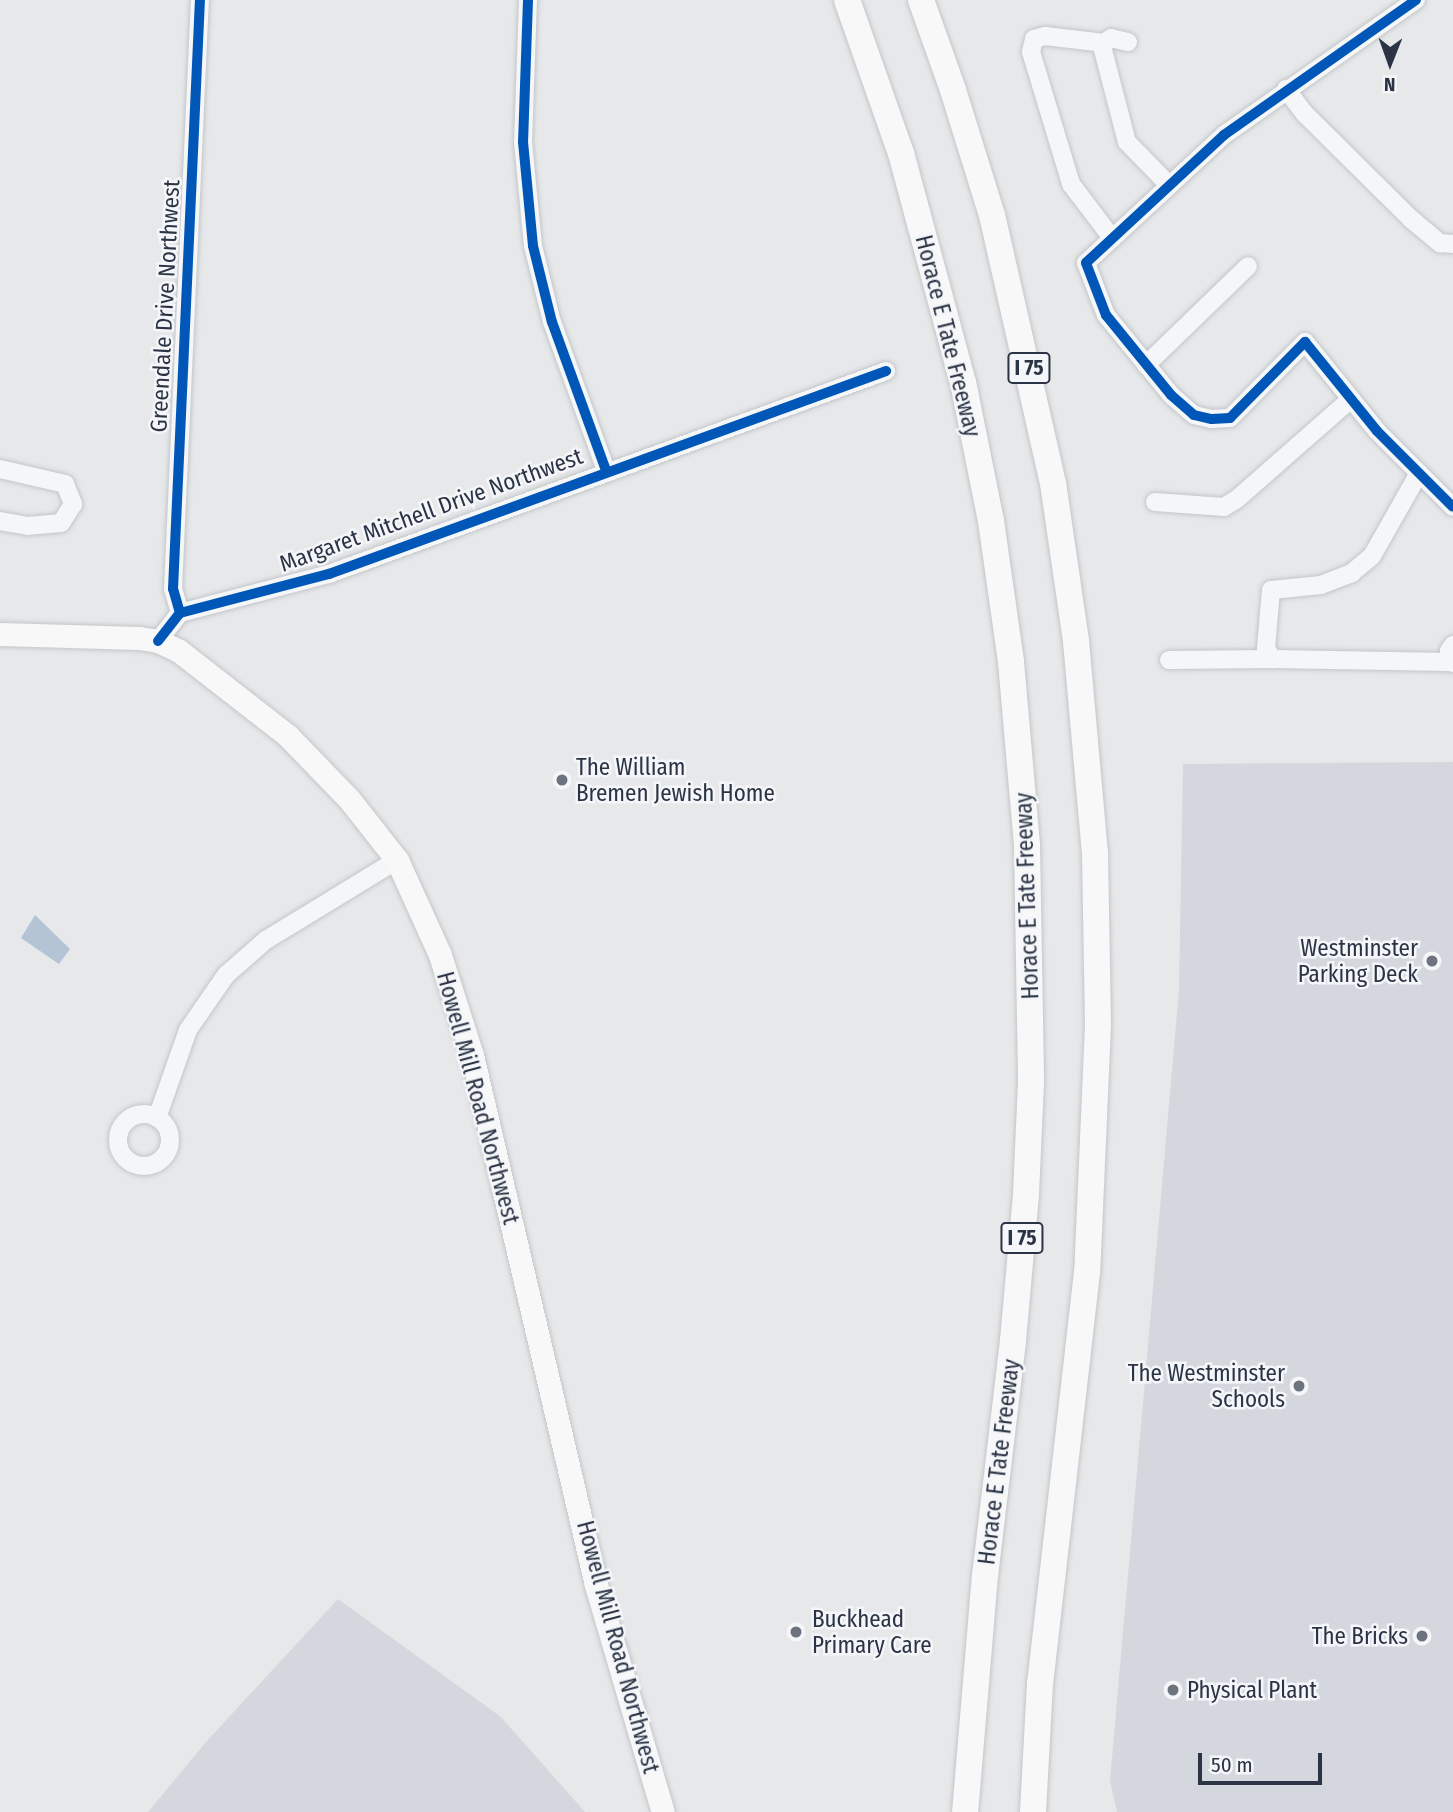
<!DOCTYPE html>
<style>
body{margin:0}
#map{position:relative;width:1453px;height:1812px;overflow:hidden;background:#e6e8ea;font-family:"Fira Sans Condensed",sans-serif}
div>[style]{position:absolute}
.built>*{inset:0;background:#d4d7dd}
.water>*{inset:0;background:#b4c4d5}
.roads{filter:drop-shadow(0 0 2px #c4c6c8) drop-shadow(0 0 2px #c4c6c8)}
.minor>*{height:18px;margin:-9px;padding:0 9px;transform-origin:9px;border-radius:9px;background:#f5f6f7}
.minor>.ring{margin:-9px;padding:0;box-sizing:content-box;background:none;border:18px solid #f5f6f7;border-radius:50%}
.major>*{height:23px;margin:-11.5px;padding:0 11.5px;transform-origin:11.5px;border-radius:11.5px;background:#f8f8f8}
.highway>*{height:26px;margin:-13px;padding:0 13px;transform-origin:13px;border-radius:13px;background:#f8f8f8}
.cycleway>*{height:10px;margin:-5px;padding:0 5px;transform-origin:5px;border-radius:5px;background:#0057b8}
.dots>*{width:19px;height:19px;translate:-50% -50%;box-sizing:border-box;border:4px solid #f4f6f9;border-radius:50%}
span{translate:-50% -50%;white-space:nowrap;text-align:center;line-height:1.15;-webkit-text-stroke:5px #f4f6f9;paint-order:stroke}
.shield-label span{padding:2px 5px;background:#f4f6f9;border:2px solid;border-radius:5px;-webkit-text-stroke-width:0}
.shield-label{font-size:21px;color:#2b3445;font-weight:700}
.street-label{font-size:23px;color:#2b3445}
.poi-label{font-size:23px;color:#2b3445}
.left{translate:0 -50%;text-align:left}
.right{translate:-100% -50%;text-align:right}
.north{position:absolute;left:1355px;top:28px;width:70px;height:70px;-webkit-text-stroke:5px #f4f6f9;paint-order:stroke;rotate:181deg;font-size:19px;font-weight:700;line-height:28px;text-align:center;color:#2b3445}
.north::after{content:'';display:block;margin:auto;width:24px;height:32px;background:#2b3445;clip-path:polygon(50% 0,100% 100%,50% 72%,0 100%)}
.scale{position:absolute;left:1198px;top:1753px;width:124px;height:32px;box-sizing:border-box;border:4px solid #2b3445;border-top:0;padding-left:9px;font-size:21px;line-height:24px;white-space:nowrap;color:#2b3445;-webkit-text-stroke:5px #f4f6f9;paint-order:stroke}
</style>
<div id="map">
<div class="built">
<div style="clip-path:polygon(1453px 762px,1453px 1812px,1117px 1812px,1110px 1781px,1179px 990px,1183px 764px)"></div>
<div style="clip-path:polygon(338px 1599px,501px 1717px,585px 1812px,148px 1812px,206px 1742px)"></div>
</div>
<div class="water">
<div style="clip-path:polygon(35px 915px,70px 949px,59px 964px,21px 938px)"></div>
</div>
<div class="roads">
<div class="minor">
<div style="left:528px;top:0;width:142px;rotate:92deg"></div>
<div style="left:523px;top:142px;width:104px;rotate:84.5deg"></div>
<div style="left:533px;top:246px;width:78px;rotate:76deg"></div>
<div style="left:552px;top:322px;width:158px;rotate:70deg"></div>
<div style="left:1416px;top:0;width:235px;rotate:144.9deg"></div>
<div style="left:1224px;top:135px;width:188px;rotate:137.2deg"></div>
<div style="left:1086px;top:263px;width:56px;rotate:69deg"></div>
<div style="left:1106px;top:315px;width:103px;rotate:50.9deg"></div>
<div style="left:1171px;top:395px;width:30px;rotate:41deg"></div>
<div style="left:1194px;top:415px;width:18px;rotate:13deg"></div>
<div style="left:1212px;top:419px;width:18px;rotate:-3deg"></div>
<div style="left:1230px;top:418px;width:107px;rotate:-45.4deg"></div>
<div style="left:1305px;top:342px;width:114px;rotate:51deg"></div>
<div style="left:1377px;top:431px;width:107px;rotate:45deg"></div>
<div style="left:1128px;top:42px;width:17px;rotate:-167deg"></div>
<div style="left:1111px;top:38px;width:9px;rotate:144deg"></div>
<div style="left:1104px;top:43px;width:7px;rotate:98deg"></div>
<div style="left:1103px;top:50px;width:95px;rotate:75.4deg"></div>
<div style="left:1127px;top:142px;width:59px;rotate:45.7deg"></div>
<div style="left:1104px;top:43px;width:59px;rotate:-173.2deg"></div>
<div style="left:1045px;top:36px;width:11px;rotate:165deg"></div>
<div style="left:1034px;top:39px;width:13px;rotate:103deg"></div>
<div style="left:1031px;top:52px;width:138px;rotate:73.1deg"></div>
<div style="left:1071px;top:184px;width:68px;rotate:52.8deg"></div>
<div style="left:1286px;top:89px;width:31px;rotate:53deg"></div>
<div style="left:1305px;top:114px;width:149px;rotate:44.7deg"></div>
<div style="left:1411px;top:219px;width:38px;rotate:40deg"></div>
<div style="left:1440px;top:243px;width:13px;rotate:4deg"></div>
<div style="left:1146px;top:365px;width:142px;rotate:-44.1deg"></div>
<div style="left:0;top:469px;width:67px;rotate:13deg"></div>
<div style="left:65px;top:484px;width:22px;rotate:68deg"></div>
<div style="left:73px;top:504px;width:22px;rotate:122deg"></div>
<div style="left:61px;top:523px;width:33px;rotate:175deg"></div>
<div style="left:28px;top:526px;width:28px;rotate:-170deg"></div>
<div style="left:1419px;top:473px;width:95px;rotate:119.5deg"></div>
<div style="left:1372px;top:556px;width:26px;rotate:140deg"></div>
<div style="left:1352px;top:573px;width:33px;rotate:159deg"></div>
<div style="left:1321px;top:585px;width:50px;rotate:174.3deg"></div>
<div style="left:1271px;top:590px;width:58px;rotate:94.9deg"></div>
<div style="left:1266px;top:648px;width:13px;rotate:61deg"></div>
<div style="left:1272px;top:659px;width:178px;rotate:1deg"></div>
<div style="left:1155px;top:502px;width:69px;rotate:4.1deg"></div>
<div style="left:1224px;top:507px;width:15px;rotate:-32deg"></div>
<div style="left:1237px;top:499px;width:152px;rotate:-41.3deg"></div>
<div style="left:180px;top:613px;width:25px;rotate:-106deg"></div>
<div style="left:173px;top:589px;width:590px;rotate:-87.38deg"></div>
<div style="left:158px;top:641px;width:36px;rotate:-52deg"></div>
<div style="left:180px;top:613px;width:154px;rotate:-14.7deg"></div>
<div style="left:329px;top:574px;width:593px;rotate:-20.02deg"></div>
<div style="left:1453px;top:645px;width:7px;rotate:124deg"></div>
<div style="left:1449px;top:651px;width:11px;rotate:85deg"></div>
<div style="left:1450px;top:662px;width:3px;rotate:18deg"></div>
<div style="left:1169px;top:660px;width:103px;rotate:-0.6deg"></div>
<div class="ring" style="left:118px;top:1114px;width:34px;height:34px"></div>
<div style="left:157px;top:1118px;width:93px;rotate:-70.6deg"></div>
<div style="left:188px;top:1030px;width:67px;rotate:-55.4deg"></div>
<div style="left:226px;top:975px;width:53px;rotate:-41.2deg"></div>
<div style="left:266px;top:940px;width:153px;rotate:-31.4deg"></div>
</div>
<div class="major">
<div style="left:0;top:634px;width:139px;rotate:1.6deg"></div>
<div style="left:139px;top:638px;width:19px;rotate:9deg"></div>
<div style="left:158px;top:641px;width:23px;rotate:25deg"></div>
<div style="left:179px;top:651px;width:137px;rotate:37.9deg"></div>
<div style="left:287px;top:735px;width:89px;rotate:45.9deg"></div>
<div style="left:349px;top:799px;width:78px;rotate:51.8deg"></div>
<div style="left:397px;top:860px;width:104px;rotate:65.6deg"></div>
<div style="left:440px;top:955px;width:105px;rotate:72.3deg"></div>
<div style="left:472px;top:1055px;width:544px;rotate:76.83deg"></div>
<div style="left:596px;top:1585px;width:237px;rotate:73.6deg"></div>
</div>
<div class="highway">
<div style="left:847px;top:0;width:162px;rotate:70.6deg"></div>
<div style="left:901px;top:153px;width:237px;rotate:74.9deg"></div>
<div style="left:963px;top:382px;width:142px;rotate:78.6deg"></div>
<div style="left:991px;top:521px;width:142px;rotate:81.9deg"></div>
<div style="left:1011px;top:662px;width:185px;rotate:85deg"></div>
<div style="left:1027px;top:846px;width:237px;rotate:89deg"></div>
<div style="left:1031px;top:1083px;width:112px;rotate:92.6deg"></div>
<div style="left:1026px;top:1195px;width:147px;rotate:95.1deg"></div>
<div style="left:1013px;top:1341px;width:236px;rotate:96.8deg"></div>
<div style="left:985px;top:1575px;width:238px;rotate:94.8deg"></div>
<div style="left:921px;top:0;width:96px;rotate:70.4deg"></div>
<div style="left:953px;top:90px;width:131px;rotate:72.7deg"></div>
<div style="left:992px;top:215px;width:275px;rotate:77.2deg"></div>
<div style="left:1053px;top:483px;width:160px;rotate:81.7deg"></div>
<div style="left:1076px;top:641px;width:213px;rotate:84.9deg"></div>
<div style="left:1095px;top:853px;width:172px;rotate:89deg"></div>
<div style="left:1098px;top:1025px;width:247px;rotate:92.5deg"></div>
<div style="left:1087px;top:1272px;width:414px;rotate:96.5deg"></div>
<div style="left:1040px;top:1683px;width:129px;rotate:93.1deg"></div>
</div>
</div>
<div class="cycleway">
<div style="left:528px;top:0;width:142px;rotate:92deg"></div>
<div style="left:523px;top:142px;width:104px;rotate:84.5deg"></div>
<div style="left:533px;top:246px;width:78px;rotate:76deg"></div>
<div style="left:552px;top:322px;width:158px;rotate:70deg"></div>
<div style="left:1416px;top:0;width:235px;rotate:144.9deg"></div>
<div style="left:1224px;top:135px;width:188px;rotate:137.2deg"></div>
<div style="left:1086px;top:263px;width:56px;rotate:69deg"></div>
<div style="left:1106px;top:315px;width:103px;rotate:50.9deg"></div>
<div style="left:1171px;top:395px;width:30px;rotate:41deg"></div>
<div style="left:1194px;top:415px;width:18px;rotate:13deg"></div>
<div style="left:1212px;top:419px;width:18px;rotate:-3deg"></div>
<div style="left:1230px;top:418px;width:107px;rotate:-45.4deg"></div>
<div style="left:1305px;top:342px;width:114px;rotate:51deg"></div>
<div style="left:1377px;top:431px;width:107px;rotate:45deg"></div>
<div style="left:180px;top:613px;width:25px;rotate:-106deg"></div>
<div style="left:173px;top:589px;width:590px;rotate:-87.38deg"></div>
<div style="left:158px;top:641px;width:36px;rotate:-52deg"></div>
<div style="left:180px;top:613px;width:154px;rotate:-14.7deg"></div>
<div style="left:329px;top:574px;width:593px;rotate:-20.02deg"></div>
</div>
<div class="dots">
<div style="left:562px;top:780px;background:#6c737f"></div>
<div style="left:1432px;top:961px;background:#6c737f"></div>
<div style="left:1299px;top:1386px;background:#6c737f"></div>
<div style="left:796px;top:1632px;background:#6c737f"></div>
<div style="left:1422px;top:1636px;background:#6c737f"></div>
<div style="left:1173px;top:1690px;background:#6c737f"></div>
</div>
<div class="shield-label">
<span style="left:1029px;top:368px">I 75</span>
<span style="left:1022px;top:1238px">I 75</span>
</div>
<div class="street-label">
<span style="left:165px;top:306px;rotate:-87deg">Greendale Drive Northwest</span>
<span style="left:948px;top:336px;rotate:76deg">Horace E Tate Freeway</span>
<span style="left:431px;top:510px;rotate:-20deg">Margaret Mitchell Drive Northwest</span>
<span style="left:1027px;top:896px;rotate:-92deg">Horace E Tate Freeway</span>
<span style="left:478px;top:1098px;rotate:75deg">Howell Mill Road Northwest</span>
<span style="left:999px;top:1462px;rotate:-83deg">Horace E Tate Freeway</span>
<span style="left:618px;top:1647px;rotate:75deg">Howell Mill Road Northwest</span>
</div>
<div class="poi-label">
<span class="left" style="left:576px;top:780px">The William<br>Bremen Jewish Home</span>
<span class="right" style="left:1418px;top:961px">Westminster<br>Parking Deck</span>
<span class="right" style="left:1285px;top:1386px">The Westminster<br>Schools</span>
<span class="left" style="left:812px;top:1632px">Buckhead<br>Primary Care</span>
<span class="right" style="left:1408px;top:1636px">The Bricks</span>
<span class="left" style="left:1187px;top:1690px">Physical Plant</span>
</div>
<div class="north">N</div>
<div class="scale">50 m</div>
</div>
